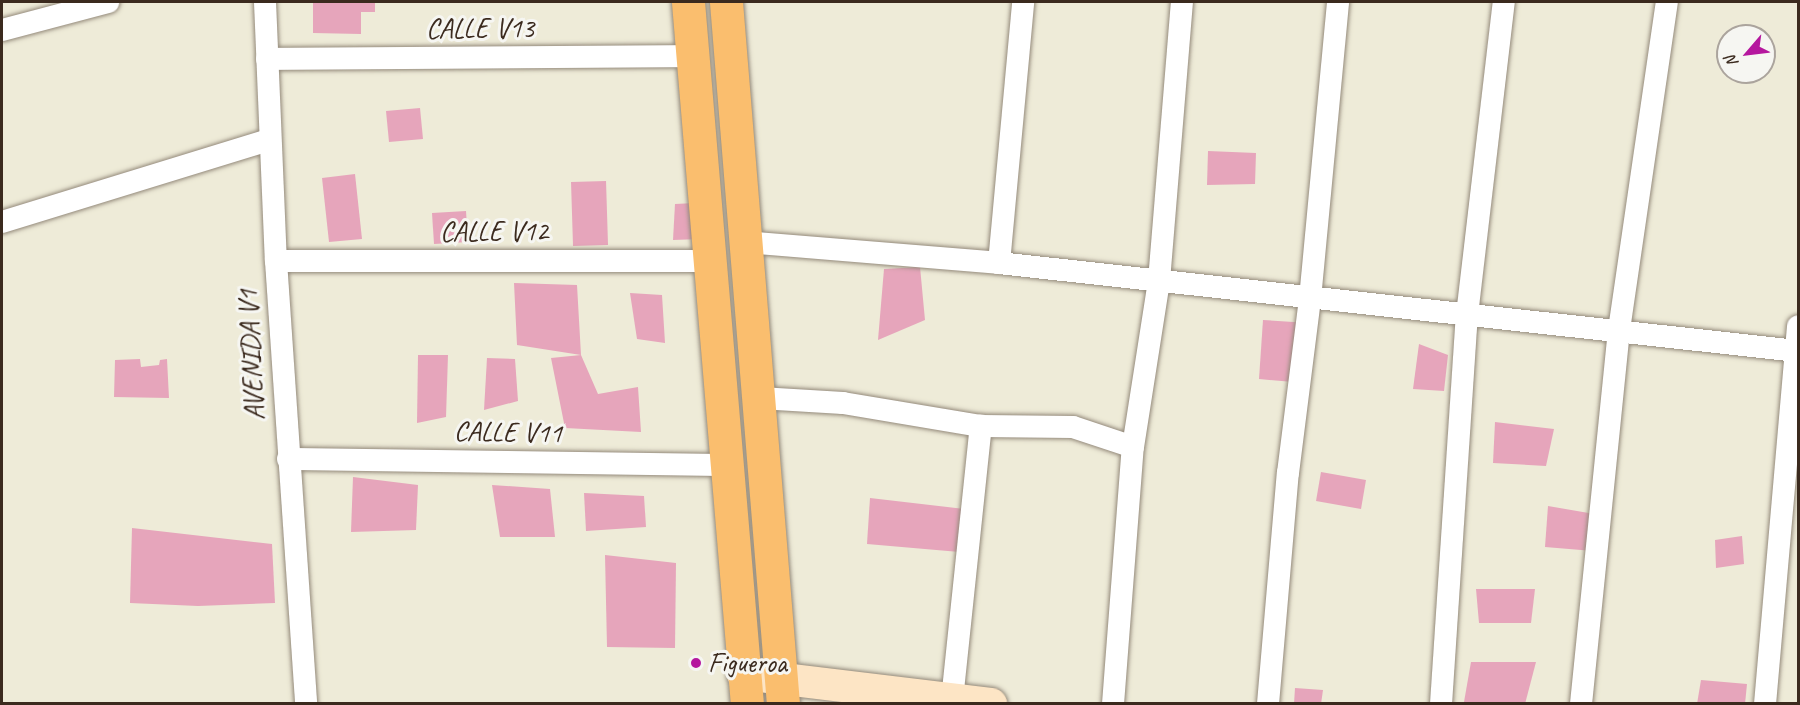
<!DOCTYPE html>
<style>
body{margin:0}
#map{position:relative;width:1800px;height:705px;overflow:hidden;background:#eeebd8;font-family:Caveat,sans-serif}
div>[style]{position:absolute}
.building>*{inset:0;background:#e6a5bb}
.roads{filter:drop-shadow(0 0 2px #948a7b) drop-shadow(0 0 2px #948a7b)}
.minor>*{height:22px;margin:-11px;padding:0 11px;transform-origin:11px;border-radius:11px;background:#fff}
.secondary>*{height:32px;margin:-16px;padding:0 16px;transform-origin:16px;border-radius:16px;background:#fde5c5}
.primary>*{height:33px;margin:-16.5px;padding:0 16.5px;transform-origin:16.5px;border-radius:16.5px;background:#fabe6e}
.dots>*{width:16px;height:16px;translate:-50% -50%;box-sizing:border-box;border:3px solid #f6f6f2;border-radius:50%}
span{translate:-50% -50%;white-space:nowrap;text-align:center;line-height:1.15;-webkit-text-stroke:6px #f6f6f2;paint-order:stroke}
.street-label{font-size:28px;color:#3b2a1e}
.poi-label{font-size:28px;color:#3b2a1e}
.left{translate:0 -50%;text-align:left}
.frame{position:absolute;inset:0;border:3px solid #3b2a1e;pointer-events:none}
.north{position:absolute;left:1716px;top:24px;width:60px;height:60px;box-sizing:border-box;background:#f6f6f2;border:2px solid #aba49d;border-radius:50%;rotate:242deg;font-size:16px;font-weight:700;line-height:24px;text-align:center;color:#3b2a1e}
.north::after{content:'';display:block;margin:auto;width:21px;height:27px;background:#b5179e;clip-path:polygon(50% 0,100% 100%,50% 72%,0 100%)}
</style>
<div id="map">
<div class="building">
<div style="clip-path:polygon(313px 2px,375px 2px,375px 12px,361px 12px,361px 34px,313px 33px)"></div>
<div style="clip-path:polygon(420px 108px,423px 139px,389px 142px,386px 111px)"></div>
<div style="clip-path:polygon(1208px 151px,1256px 153px,1255px 184px,1207px 185px)"></div>
<div style="clip-path:polygon(355px 174px,362px 239px,329px 242px,322px 178px)"></div>
<div style="clip-path:polygon(606px 181px,608px 245px,573px 246px,571px 182px)"></div>
<div style="clip-path:polygon(695px 203px,700px 239px,673px 240px,675px 204px)"></div>
<div style="clip-path:polygon(466px 211px,468px 242px,434px 244px,432px 213px)"></div>
<div style="clip-path:polygon(920px 267px,925px 320px,878px 340px,884px 269px)"></div>
<div style="clip-path:polygon(514px 283px,577px 285px,581px 355px,598px 394px,638px 387px,641px 432px,565px 428px,551px 358px,581px 355px,517px 345px)"></div>
<div style="clip-path:polygon(630px 293px,662px 295px,665px 343px,637px 339px)"></div>
<div style="clip-path:polygon(1263px 320px,1309px 323px,1305px 383px,1259px 379px)"></div>
<div style="clip-path:polygon(1419px 344px,1448px 355px,1444px 391px,1413px 389px)"></div>
<div style="clip-path:polygon(418px 355px,448px 355px,446px 417px,417px 423px)"></div>
<div style="clip-path:polygon(487px 358px,515px 359px,518px 401px,484px 410px)"></div>
<div style="clip-path:polygon(140px 359px,141px 367px,159px 365px,160px 360px,167px 359px,169px 398px,114px 397px,115px 360px)"></div>
<div style="clip-path:polygon(1495px 422px,1554px 429px,1546px 466px,1493px 463px)"></div>
<div style="clip-path:polygon(1321px 472px,1366px 480px,1361px 509px,1316px 501px)"></div>
<div style="clip-path:polygon(353px 477px,418px 485px,416px 530px,351px 532px)"></div>
<div style="clip-path:polygon(492px 485px,550px 489px,555px 537px,500px 537px)"></div>
<div style="clip-path:polygon(584px 493px,644px 496px,646px 527px,586px 531px)"></div>
<div style="clip-path:polygon(870px 498px,973px 510px,971px 553px,867px 544px)"></div>
<div style="clip-path:polygon(1548px 506px,1606px 516px,1605px 552px,1545px 547px)"></div>
<div style="clip-path:polygon(132px 528px,272px 544px,275px 603px,198px 606px,130px 603px)"></div>
<div style="clip-path:polygon(1742px 536px,1744px 564px,1716px 568px,1715px 540px)"></div>
<div style="clip-path:polygon(605px 555px,676px 563px,675px 648px,607px 647px)"></div>
<div style="clip-path:polygon(1476px 589px,1535px 589px,1531px 623px,1479px 623px)"></div>
<div style="clip-path:polygon(1471px 662px,1536px 662px,1525px 704px,1464px 702px)"></div>
<div style="clip-path:polygon(1701px 680px,1747px 684px,1745px 704px,1697px 704px)"></div>
<div style="clip-path:polygon(1295px 688px,1323px 690px,1321px 704px,1294px 704px)"></div>
</div>
<div class="roads">
<div class="minor">
<div style="left:265px;top:2px;width:259px;rotate:87.6deg"></div>
<div style="left:276px;top:261px;width:444px;rotate:86.1deg"></div>
<div style="left:2px;top:30px;width:110px;rotate:-14.8deg"></div>
<div style="left:267px;top:59px;width:427px;rotate:-0.4deg"></div>
<div style="left:2px;top:222px;width:279px;rotate:-17.1deg"></div>
<div style="left:745px;top:242px;width:255px;rotate:4.7deg"></div>
<div style="left:999px;top:263px;width:804px;rotate:6.29deg"></div>
<div style="left:276px;top:261px;width:435px"></div>
<div style="left:999px;top:263px;width:262px;rotate:-84.7deg"></div>
<div style="left:760px;top:398px;width:83px;rotate:3.4deg"></div>
<div style="left:843px;top:403px;width:140px;rotate:9.5deg"></div>
<div style="left:981px;top:426px;width:92px;rotate:0.6deg"></div>
<div style="left:1073px;top:427px;width:63px;rotate:18.4deg"></div>
<div style="left:288px;top:459px;width:440px;rotate:0.8deg"></div>
<div style="left:952px;top:700px;width:276px;rotate:-84deg"></div>
<div style="left:1113px;top:704px;width:258px;rotate:-85.6deg"></div>
<div style="left:1133px;top:447px;width:168px;rotate:-81.1deg"></div>
<div style="left:1159px;top:281px;width:280px;rotate:-85.3deg"></div>
<div style="left:1268px;top:704px;width:232px;rotate:-85.1deg"></div>
<div style="left:1288px;top:473px;width:175px;rotate:-82.8deg"></div>
<div style="left:1310px;top:299px;width:298px;rotate:-84.6deg"></div>
<div style="left:1441px;top:704px;width:390px;rotate:-86.2deg"></div>
<div style="left:1467px;top:315px;width:315px;rotate:-83.3deg"></div>
<div style="left:1581px;top:704px;width:376px;rotate:-84.2deg"></div>
<div style="left:1619px;top:330px;width:331px;rotate:-81.7deg"></div>
<div style="left:1765px;top:704px;width:379px;rotate:-85deg"></div>
</div>
<div class="secondary">
<div style="left:743px;top:674px;width:250px;rotate:6.9deg"></div>
</div>
<div class="primary">
<div style="left:688px;top:2px;width:704px;rotate:85.2deg"></div>
<div style="left:726px;top:2px;width:704px;rotate:85.36deg"></div>
</div>
</div>
<div class="dots">
<div style="left:696px;top:663px;background:#b5179e"></div>
</div>
<div class="street-label">
<span style="left:480px;top:28px">CALLE V13</span>
<span style="left:494px;top:231px">CALLE V12</span>
<span style="left:251px;top:355px;rotate:-93deg">AVENIDA V1</span>
<span style="left:508px;top:432px;rotate:1deg">CALLE V11</span>
</div>
<div class="poi-label">
<span class="left" style="left:708px;top:663px">Figueroa</span>
</div>
<div class="frame"></div>
<div class="north">N</div>
</div>
